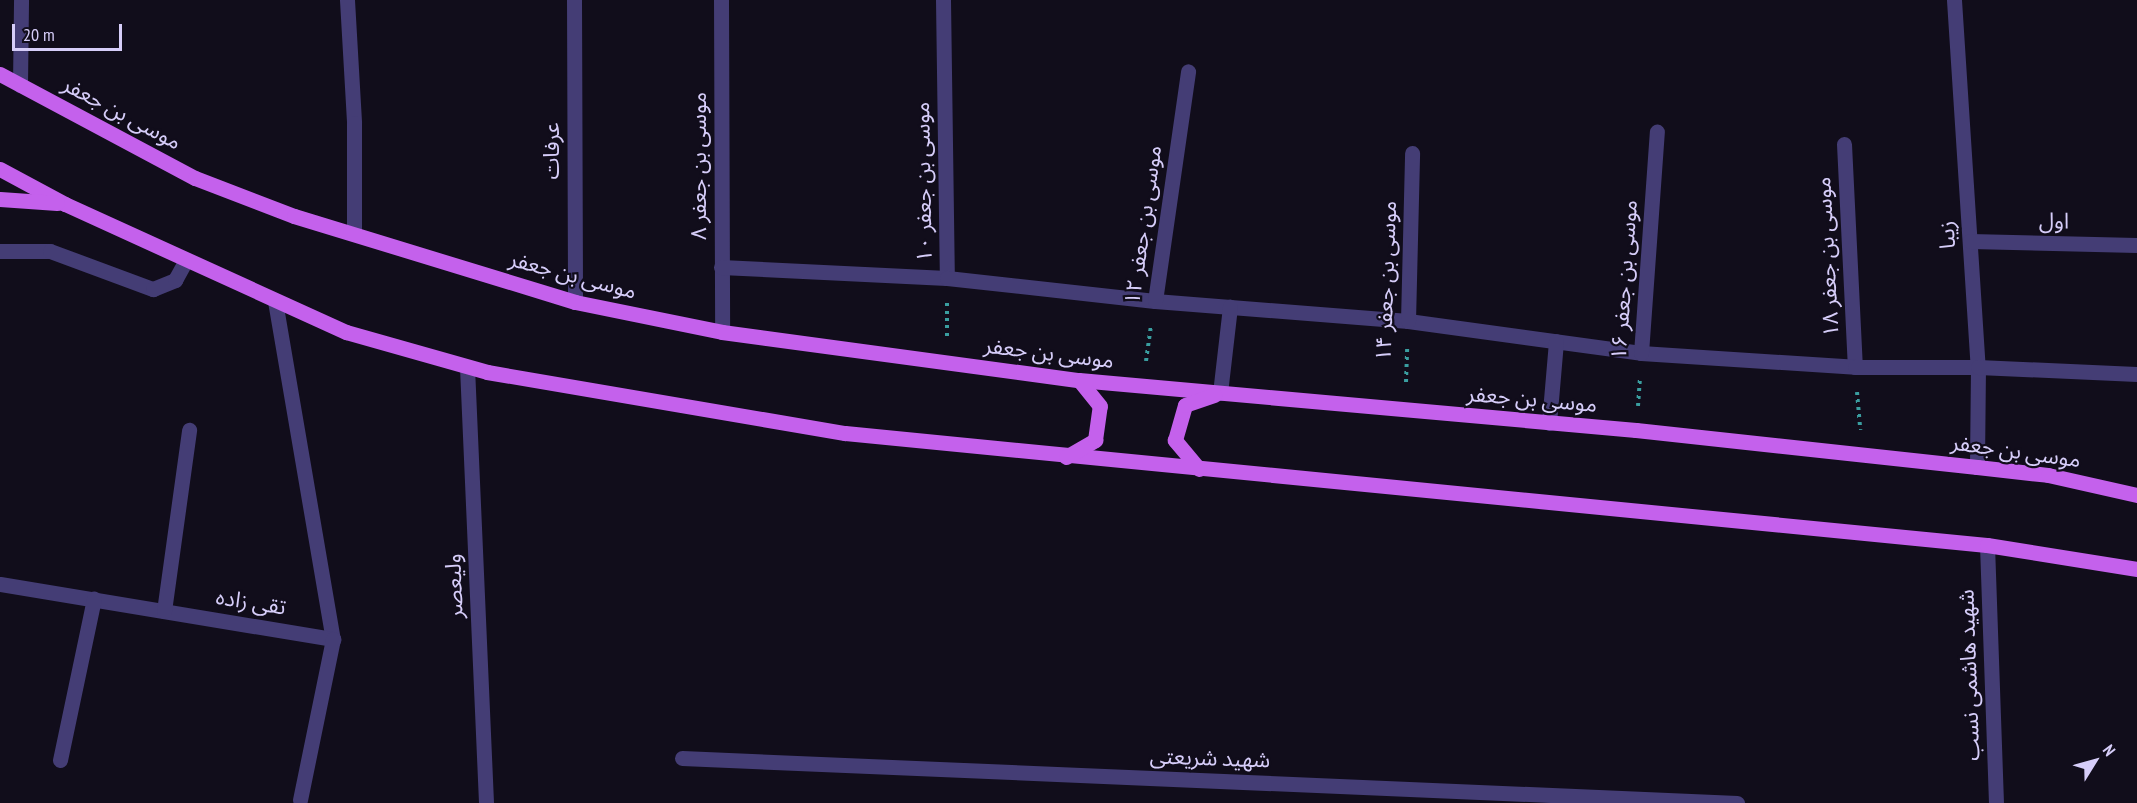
<!DOCTYPE html>
<meta charset="utf-8">
<style>
body{margin:0}
#map{position:relative;width:2137px;height:803px;overflow:hidden;background:#110d1b;font-family:"PT Sans Narrow","Noto Sans Arabic",sans-serif}
div>[style]{position:absolute}
.path>*{height:4px;margin-top:-2px;transform-origin:0;background:repeating-linear-gradient(90deg,#3a9ea0 0 3px,transparent 0 7.5px)}
.minor>*{height:15px;margin:-7.5px;padding:0 7.5px;transform-origin:7.5px;border-radius:7.5px;background:#443d75}
.major>*{height:15px;margin:-7.5px;padding:0 7.5px;transform-origin:7.5px;border-radius:7.5px;background:#c461ec}
span{translate:-50% -50%;white-space:nowrap;text-align:center;line-height:1.15;-webkit-text-stroke:4.5px #110d1b;paint-order:stroke}
.street-label{font-size:22px;color:#d6cdf9}
.north{position:absolute;left:2065px;top:731px;width:60px;height:60px;-webkit-text-stroke:4px #110d1b;paint-order:stroke;rotate:53deg;font-size:16px;font-weight:700;line-height:24px;text-align:center;color:#d6cdf9}
.north::after{content:'';display:block;margin:auto;width:21px;height:27px;background:#d6cdf9;clip-path:polygon(50% 0,100% 100%,50% 72%,0 100%)}
.scale{position:absolute;left:12px;top:24px;width:110px;height:27px;box-sizing:border-box;border:3px solid #d6cdf9;border-top:0;padding-left:8px;font-size:18px;line-height:21px;white-space:nowrap;color:#d6cdf9;-webkit-text-stroke:4px #110d1b;paint-order:stroke}
</style>
<div id="map">
<div class="path">
<div style="left:947px;top:303px;width:34px;rotate:90deg"></div>
<div style="left:1146px;top:361px;width:34px;rotate:-82deg"></div>
<div style="left:1406px;top:382px;width:34px;rotate:-88deg"></div>
<div style="left:1857px;top:392px;width:38px;rotate:85deg"></div>
<div style="left:1638px;top:406px;width:29px;rotate:-86deg"></div>
</div>
<div class="minor">
<div style="left:347px;top:0;width:123px;rotate:86.7deg"></div>
<div style="left:354px;top:123px;width:110px;rotate:90deg"></div>
<div style="left:574px;top:0;width:302px;rotate:89.8deg"></div>
<div style="left:721px;top:0;width:332px;rotate:89.8deg"></div>
<div style="left:943px;top:0;width:278px;rotate:89.2deg"></div>
<div style="left:1954px;top:0;width:368px;rotate:86.3deg"></div>
<div style="left:1978px;top:367px;width:100px;rotate:90.6deg"></div>
<div style="left:20px;top:85px;width:85px;rotate:-89.3deg"></div>
<div style="left:1844px;top:144px;width:223px;rotate:87.2deg"></div>
<div style="left:1970px;top:241px;width:167px;rotate:1.4deg"></div>
<div style="left:0;top:251px;width:50px"></div>
<div style="left:50px;top:251px;width:110px;rotate:20.3deg"></div>
<div style="left:153px;top:289px;width:24px;rotate:-22deg"></div>
<div style="left:175px;top:280px;width:23px;rotate:-61deg"></div>
<div style="left:721px;top:267px;width:226px;rotate:2.8deg"></div>
<div style="left:947px;top:278px;width:209px;rotate:6.3deg"></div>
<div style="left:1155px;top:301px;width:254px;rotate:4.5deg"></div>
<div style="left:1408px;top:321px;width:235px;rotate:7.8deg"></div>
<div style="left:1641px;top:353px;width:214px;rotate:3.7deg"></div>
<div style="left:1855px;top:367px;width:123px"></div>
<div style="left:1978px;top:367px;width:159px;rotate:2.5deg"></div>
<div style="left:275px;top:301px;width:343px;rotate:80.3deg"></div>
<div style="left:1155px;top:301px;width:232px;rotate:-81.8deg"></div>
<div style="left:1408px;top:321px;width:168px;rotate:-88.6deg"></div>
<div style="left:1641px;top:353px;width:222px;rotate:-85.9deg"></div>
<div style="left:467px;top:367px;width:436px;rotate:87.5deg"></div>
<div style="left:1220px;top:393px;width:87px;rotate:-83.4deg"></div>
<div style="left:1549px;top:423px;width:82px;rotate:-85.1deg"></div>
<div style="left:1987px;top:545px;width:258px;rotate:88deg"></div>
<div style="left:0;top:584px;width:338px;rotate:9.4deg"></div>
<div style="left:333px;top:639px;width:164px;rotate:101.6deg"></div>
<div style="left:164px;top:611px;width:183px;rotate:-82.1deg"></div>
<div style="left:682px;top:758px;width:1056px;rotate:2.44deg"></div>
<div style="left:60px;top:760px;width:165px;rotate:-78.1deg"></div>
</div>
<div class="major">
<div style="left:0;top:74px;width:221px;rotate:28.1deg"></div>
<div style="left:195px;top:178px;width:106px;rotate:21deg"></div>
<div style="left:294px;top:216px;width:294px;rotate:17deg"></div>
<div style="left:575px;top:302px;width:150px;rotate:11.5deg"></div>
<div style="left:722px;top:332px;width:360px;rotate:7.7deg"></div>
<div style="left:1079px;top:380px;width:559px;rotate:5.13deg"></div>
<div style="left:1636px;top:430px;width:343px;rotate:6.2deg"></div>
<div style="left:1977px;top:467px;width:71px;rotate:6.4deg"></div>
<div style="left:2048px;top:475px;width:91px;rotate:12.7deg"></div>
<div style="left:0;top:169px;width:74px;rotate:28.3deg"></div>
<div style="left:65px;top:204px;width:309px;rotate:24.5deg"></div>
<div style="left:346px;top:332px;width:147px;rotate:15.8deg"></div>
<div style="left:487px;top:372px;width:363px;rotate:9.7deg"></div>
<div style="left:845px;top:433px;width:1147px;rotate:5.6deg"></div>
<div style="left:1987px;top:545px;width:152px;rotate:9.1deg"></div>
<div style="left:0;top:199px;width:57px;rotate:4deg"></div>
<div style="left:1066px;top:457px;width:34px;rotate:-30deg"></div>
<div style="left:1095px;top:440px;width:34px;rotate:-82deg"></div>
<div style="left:1100px;top:406px;width:33px;rotate:-129deg"></div>
<div style="left:1199px;top:469px;width:38px;rotate:-130deg"></div>
<div style="left:1175px;top:440px;width:36px;rotate:-74deg"></div>
<div style="left:1185px;top:405px;width:31px;rotate:-19deg"></div>
</div>
<div class="street-label">
<span style="left:122px;top:113px;rotate:28deg">موسی بن جعفر</span>
<span style="left:552px;top:151px;rotate:-90deg">عرفات</span>
<span style="left:699px;top:166px;rotate:-90deg">موسی بن جعفر ۸</span>
<span style="left:923px;top:182px;rotate:-91deg">موسی بن جعفر ۱۰</span>
<span style="left:2054px;top:221px;rotate:1deg">اول</span>
<span style="left:1143px;top:225px;rotate:-82deg">موسی بن جعفر ۱۲</span>
<span style="left:1947px;top:235px;rotate:-94deg">زیبا</span>
<span style="left:1827px;top:257px;rotate:-93deg">موسی بن جعفر ۱۸</span>
<span style="left:573px;top:275px;rotate:15deg">موسی بن جعفر</span>
<span style="left:1624px;top:280px;rotate:-86deg">موسی بن جعفر ۱۶</span>
<span style="left:1386px;top:281px;rotate:-88deg">موسی بن جعفر ۱۴</span>
<span style="left:1049px;top:353px;rotate:7deg">موسی بن جعفر</span>
<span style="left:1532px;top:399px;rotate:5deg">موسی بن جعفر</span>
<span style="left:2016px;top:451px;rotate:8deg">موسی بن جعفر</span>
<span style="left:454px;top:586px;rotate:-92deg">ولیعصر</span>
<span style="left:251px;top:602px;rotate:9deg">تقی زاده</span>
<span style="left:1969px;top:675px;rotate:-92deg">شهید هاشمی نسب</span>
<span style="left:1210px;top:758px;rotate:2deg">شهید شریعتی</span>
</div>
<div class="north">N</div>
<div class="scale">20 m</div>
</div>
